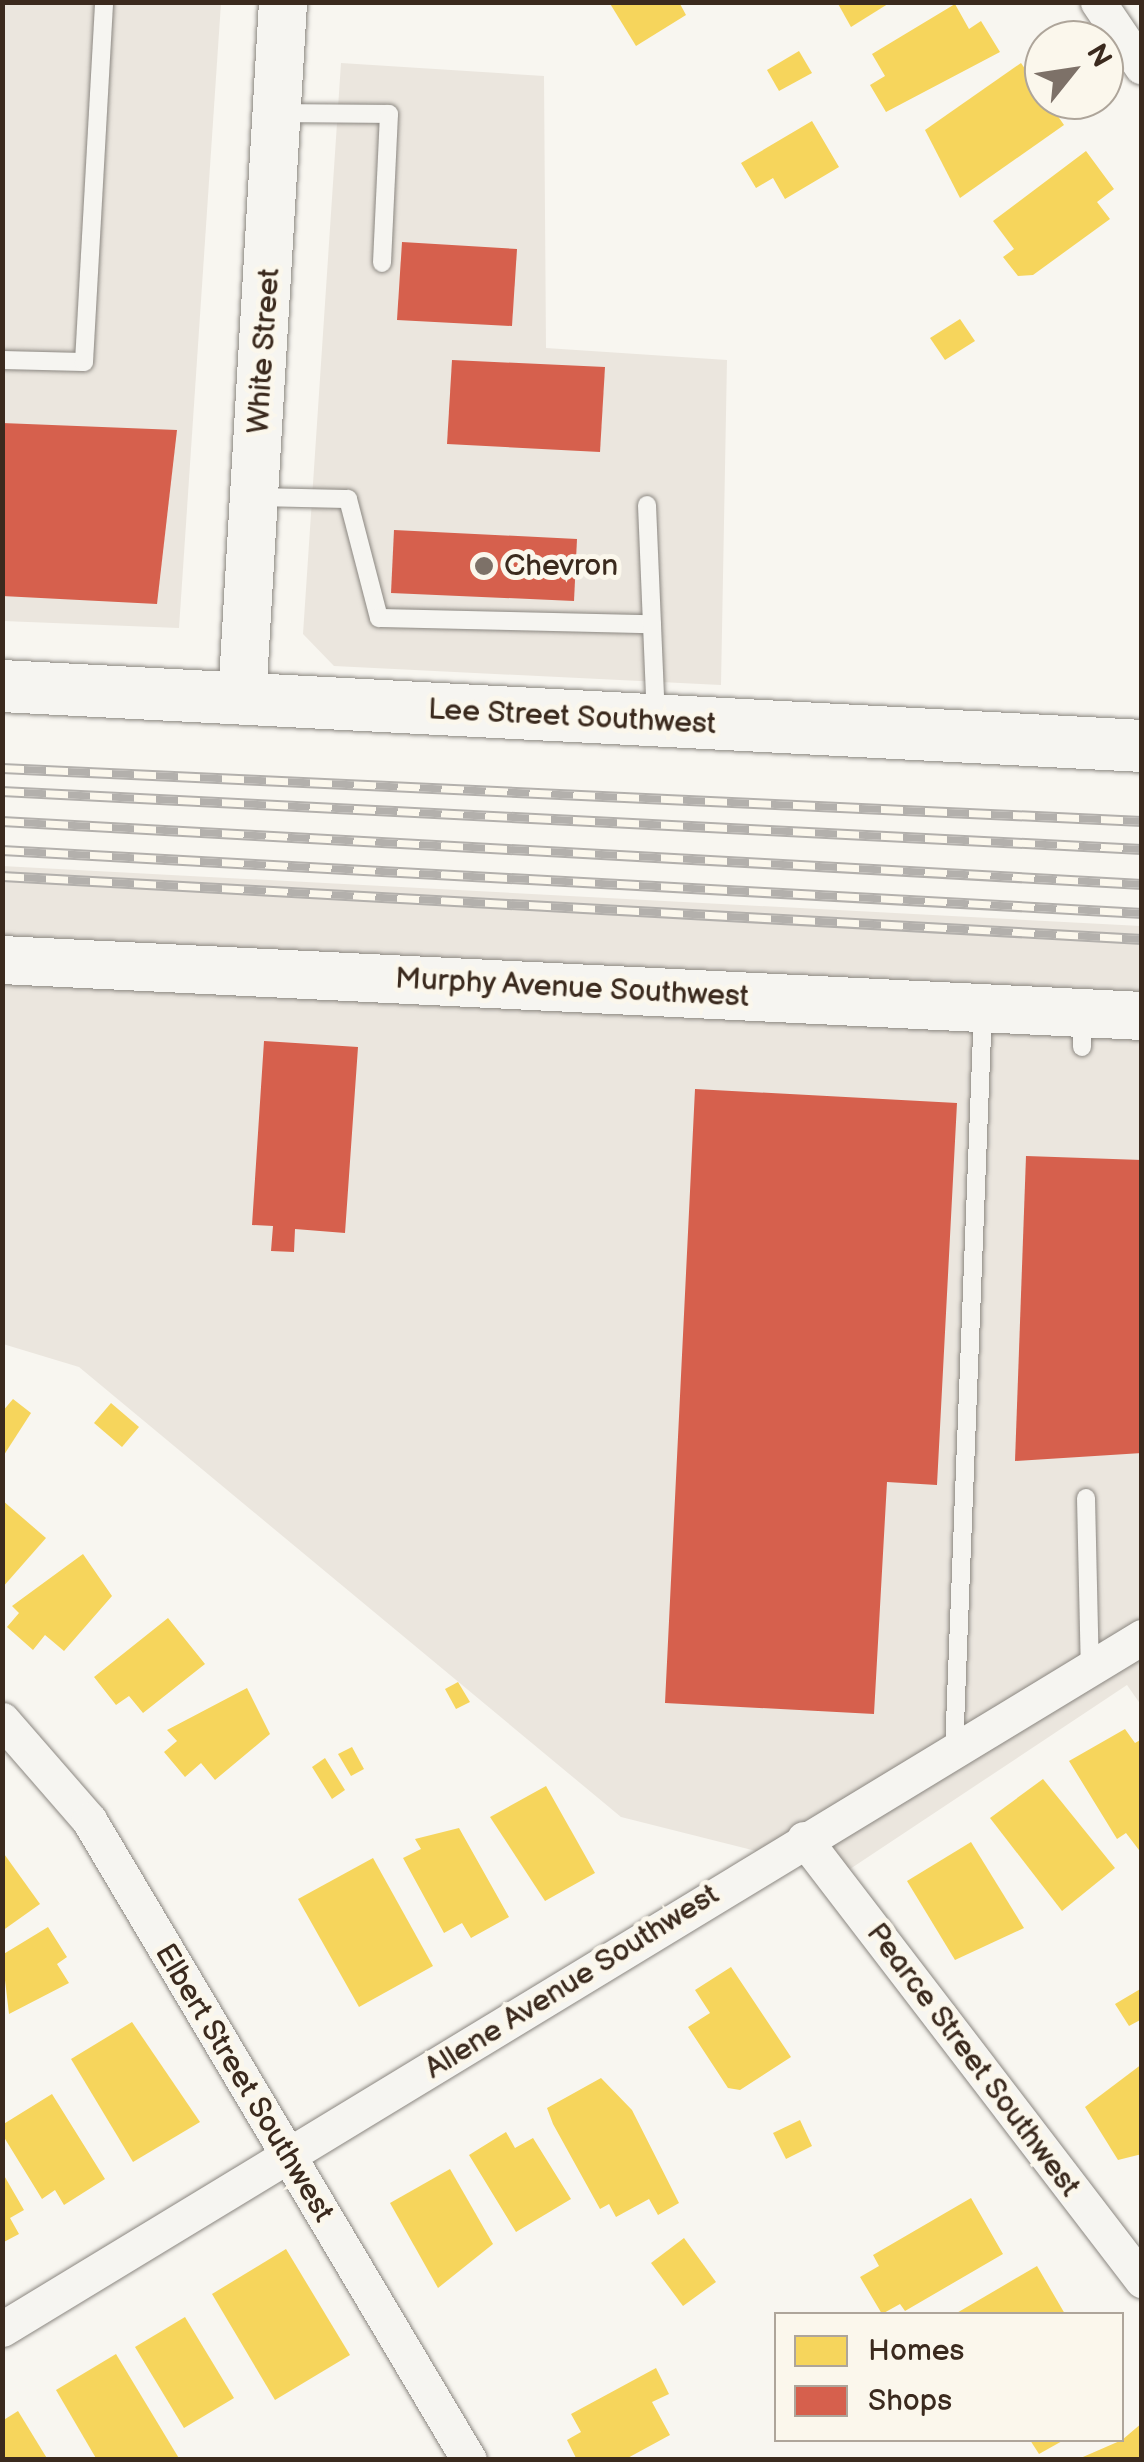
<!DOCTYPE html>
<style>
body{margin:0}
#map{position:relative;width:1144px;height:2462px;overflow:hidden;background:#f8f6f0;font-family:"Balsamiq Sans",sans-serif}
div>[style]{position:absolute}
.built>*{inset:0;background:#ebe6de}
.homes>*{inset:0;background:#f6d55c}
.shops>*{inset:0;background:#d6604d}
.roads{filter:drop-shadow(0 0 2px #8b8781) drop-shadow(0 0 2px #8b8781)}
.lane>*{height:18px;margin:-9px;padding:0 9px;transform-origin:9px;border-radius:9px;background:#f6f5f1}
.street>*{height:35px;margin:-17.5px;padding:0 17.5px;transform-origin:17.5px;border-radius:17.5px;background:#f6f5f1}
.secondary>*{height:48px;margin:-24px;padding:0 24px;transform-origin:24px;border-radius:24px;background:#f6f5f1}
.primary>*{height:52px;margin:-26px;padding:0 26px;transform-origin:26px;border-radius:26px;background:#f6f5f1}
.rail>*{height:11px;margin-top:-5.5px;transform-origin:0;background:repeating-linear-gradient(90deg,#fbf7ec 0 22px,#b3b0ac 0 44px);box-sizing:border-box;border-block:2px solid #b3b0ac}
.dots>*{width:28px;height:28px;translate:-50% -50%;box-sizing:border-box;border:5px solid #fbf7ec;border-radius:50%}
span{translate:-50% -50%;white-space:nowrap;text-align:center;line-height:1.15;-webkit-text-stroke:10px #fbf7ec;paint-order:stroke}
.street-label{font-size:30px;color:#3b2a1e}
.poi-label{font-size:30px;color:#3b2a1e}
.left{translate:0 -50%;text-align:left}
.frame{position:absolute;inset:0;border:5px solid #3b2a1e;pointer-events:none}
.legend{position:absolute;left:774px;top:2312px;width:350px;height:130px;box-sizing:border-box;background:#fbf7ec;border:2px solid #aea59a;margin:0;padding:12px 18px;list-style:none;font-size:30px;color:#3b2a1e}
.legend li{display:flex;align-items:center;gap:20px;height:50px}
.legend b{width:50px;border:2px solid #aea59a}
.north{position:absolute;left:1024px;top:20px;width:100px;height:100px;box-sizing:border-box;background:#fbf7ec;border:2px solid #aea59a;border-radius:50%;rotate:60deg;font-size:28px;font-weight:700;line-height:40px;text-align:center;color:#3b2a1e}
.north::after{content:'';display:block;margin:auto;width:35px;height:45px;background:#7d7168;clip-path:polygon(50% 0,100% 100%,50% 72%,0 100%)}
</style>
<div id="map">
<div class="built">
<div style="clip-path:polygon(3px 3px,221px 3px,179px 628px,3px 621px)"></div>
<div style="clip-path:polygon(341px 63px,544px 76px,546px 348px,727px 360px,721px 685px,334px 666px,303px 634px)"></div>
<div style="clip-path:polygon(2px 866px,1141px 926px,1141px 1705px,1127px 1685px,844px 1873px,621px 1817px,79px 1367px,3px 1344px)"></div>
</div>
<div class="homes">
<div style="clip-path:polygon(609px 2px,679px 2px,686px 15px,636px 46px)"></div>
<div style="clip-path:polygon(837px 2px,891px 2px,851px 27px)"></div>
<div style="clip-path:polygon(955px 4px,969px 29px,981px 21px,1000px 52px,886px 112px,870px 85px,885px 76px,872px 54px)"></div>
<div style="clip-path:polygon(799px 51px,812px 73px,779px 91px,767px 70px)"></div>
<div style="clip-path:polygon(1021px 63px,1064px 125px,960px 198px,925px 130px)"></div>
<div style="clip-path:polygon(812px 121px,839px 167px,785px 199px,773px 178px,756px 188px,741px 163px)"></div>
<div style="clip-path:polygon(1086px 151px,1114px 189px,1097px 202px,1110px 219px,1033px 275px,1018px 276px,1003px 257px,1014px 249px,993px 221px)"></div>
<div style="clip-path:polygon(960px 319px,975px 341px,945px 360px,930px 338px)"></div>
<div style="clip-path:polygon(13px 1399px,31px 1413px,2px 1458px,2px 1412px)"></div>
<div style="clip-path:polygon(111px 1403px,139px 1427px,122px 1447px,94px 1423px)"></div>
<div style="clip-path:polygon(2px 1500px,46px 1538px,2px 1588px)"></div>
<div style="clip-path:polygon(83px 1554px,112px 1596px,64px 1651px,45px 1635px,33px 1650px,7px 1627px,19px 1613px,12px 1606px)"></div>
<div style="clip-path:polygon(168px 1618px,205px 1664px,143px 1713px,129px 1696px,116px 1705px,94px 1677px)"></div>
<div style="clip-path:polygon(458px 1682px,470px 1702px,456px 1709px,445px 1689px)"></div>
<div style="clip-path:polygon(247px 1688px,270px 1734px,215px 1780px,201px 1763px,185px 1777px,164px 1752px,177px 1741px,167px 1730px)"></div>
<div style="clip-path:polygon(1125px 1729px,1135px 1743px,1142px 1739px,1142px 1854px,1126px 1833px,1117px 1839px,1069px 1761px)"></div>
<div style="clip-path:polygon(352px 1747px,364px 1769px,351px 1776px,338px 1754px)"></div>
<div style="clip-path:polygon(325px 1758px,345px 1790px,332px 1799px,312px 1767px)"></div>
<div style="clip-path:polygon(1043px 1779px,1115px 1868px,1062px 1911px,990px 1818px)"></div>
<div style="clip-path:polygon(546px 1786px,595px 1873px,545px 1901px,490px 1817px)"></div>
<div style="clip-path:polygon(459px 1828px,509px 1917px,471px 1938px,462px 1923px,444px 1933px,403px 1858px,421px 1849px,415px 1839px)"></div>
<div style="clip-path:polygon(971px 1842px,1024px 1928px,955px 1960px,907px 1881px)"></div>
<div style="clip-path:polygon(2px 1851px,40px 1904px,2px 1931px)"></div>
<div style="clip-path:polygon(373px 1858px,433px 1966px,359px 2007px,298px 1899px)"></div>
<div style="clip-path:polygon(48px 1927px,67px 1957px,57px 1964px,69px 1983px,9px 2014px,2px 1955px)"></div>
<div style="clip-path:polygon(731px 1967px,791px 2057px,740px 2090px,728px 2088px,688px 2027px,710px 2013px,695px 1990px)"></div>
<div style="clip-path:polygon(1142px 1988px,1142px 2019px,1129px 2026px,1115px 2004px)"></div>
<div style="clip-path:polygon(132px 2022px,200px 2122px,133px 2162px,71px 2059px)"></div>
<div style="clip-path:polygon(1142px 2064px,1142px 2154px,1118px 2160px,1085px 2107px)"></div>
<div style="clip-path:polygon(601px 2078px,632px 2110px,679px 2203px,658px 2215px,649px 2199px,616px 2217px,609px 2204px,600px 2209px,553px 2124px,547px 2108px)"></div>
<div style="clip-path:polygon(52px 2094px,105px 2179px,64px 2205px,55px 2190px,42px 2199px,2px 2134px,2px 2125px)"></div>
<div style="clip-path:polygon(800px 2120px,812px 2146px,786px 2159px,773px 2133px)"></div>
<div style="clip-path:polygon(506px 2132px,515px 2148px,533px 2138px,571px 2199px,516px 2232px,469px 2155px)"></div>
<div style="clip-path:polygon(450px 2169px,493px 2244px,438px 2288px,390px 2203px)"></div>
<div style="clip-path:polygon(2px 2172px,24px 2210px,10px 2218px,19px 2234px,2px 2243px)"></div>
<div style="clip-path:polygon(971px 2198px,1003px 2254px,905px 2311px,900px 2304px,882px 2314px,860px 2277px,879px 2266px,873px 2255px)"></div>
<div style="clip-path:polygon(684px 2238px,716px 2282px,683px 2306px,651px 2263px)"></div>
<div style="clip-path:polygon(286px 2249px,350px 2355px,275px 2400px,212px 2294px)"></div>
<div style="clip-path:polygon(1037px 2266px,1065px 2314px,955px 2314px)"></div>
<div style="clip-path:polygon(185px 2317px,234px 2398px,184px 2428px,135px 2347px)"></div>
<div style="clip-path:polygon(116px 2354px,180px 2460px,97px 2460px,56px 2390px)"></div>
<div style="clip-path:polygon(656px 2368px,669px 2394px,652px 2402px,670px 2435px,624px 2460px,577px 2460px,567px 2440px,581px 2432px,571px 2414px)"></div>
<div style="clip-path:polygon(18px 2411px,48px 2460px,2px 2460px,2px 2421px)"></div>
<div style="clip-path:polygon(1142px 2423px,1142px 2460px,1076px 2460px,1122px 2440px)"></div>
<div style="clip-path:polygon(1030px 2440px,1064px 2440px,1039px 2454px)"></div>
</div>
<div class="shops">
<div style="clip-path:polygon(402px 242px,517px 249px,512px 326px,397px 320px)"></div>
<div style="clip-path:polygon(452px 360px,605px 367px,600px 452px,447px 444px)"></div>
<div style="clip-path:polygon(2px 423px,177px 430px,157px 604px,2px 596px)"></div>
<div style="clip-path:polygon(394px 530px,577px 539px,574px 601px,391px 593px)"></div>
<div style="clip-path:polygon(264px 1041px,358px 1047px,345px 1233px,295px 1229px,294px 1252px,271px 1251px,273px 1226px,252px 1225px)"></div>
<div style="clip-path:polygon(695px 1089px,957px 1103px,937px 1485px,887px 1482px,874px 1714px,665px 1703px)"></div>
<div style="clip-path:polygon(1026px 1156px,1142px 1160px,1142px 1453px,1015px 1461px)"></div>
</div>
<div class="roads">
<div class="lane">
<div style="left:279px;top:113px;width:110px;rotate:0.5deg"></div>
<div style="left:389px;top:114px;width:149px;rotate:92.7deg"></div>
<div style="left:2px;top:360px;width:82px;rotate:1.4deg"></div>
<div style="left:84px;top:362px;width:361px;rotate:-86.8deg"></div>
<div style="left:255px;top:497px;width:93px;rotate:1.2deg"></div>
<div style="left:348px;top:499px;width:123px;rotate:75.4deg"></div>
<div style="left:379px;top:618px;width:273px;rotate:1.3deg"></div>
<div style="left:647px;top:505px;width:211px;rotate:87.6deg"></div>
<div style="left:1082px;top:1014px;width:33px;rotate:90deg"></div>
<div style="left:1086px;top:1498px;width:170px;rotate:88.7deg"></div>
<div style="left:954px;top:1750px;width:742px;rotate:-87.76deg"></div>
</div>
<div class="street">
<div style="left:1098px;top:2px;width:78px;rotate:55.9deg"></div>
<div style="left:2px;top:1720px;width:133px;rotate:49deg"></div>
<div style="left:89px;top:1820px;width:744px;rotate:59.3deg"></div>
<div style="left:804px;top:1839px;width:556px;rotate:52.53deg"></div>
<div style="left:2px;top:2329px;width:1334px;rotate:-31.26deg"></div>
</div>
<div class="secondary">
<div style="left:242px;top:699px;width:698px;rotate:-86.63deg"></div>
<div style="left:2px;top:960px;width:1141px;rotate:2.81deg"></div>
</div>
<div class="primary">
<div style="left:2px;top:686px;width:1142px;rotate:3.01deg"></div>
</div>
</div>
<div class="rail">
<div style="left:2px;top:768px;width:1141px;rotate:2.66deg"></div>
<div style="left:2px;top:791px;width:1141px;rotate:2.91deg"></div>
<div style="left:2px;top:821px;width:1142px;rotate:3.16deg"></div>
<div style="left:2px;top:850px;width:1142px;rotate:3.16deg"></div>
<div style="left:2px;top:876px;width:1142px;rotate:3.16deg"></div>
</div>
<div class="dots">
<div style="left:484px;top:566px;background:#7d7168"></div>
</div>
<div class="street-label">
<span style="left:264px;top:351px;rotate:-86deg">White Street</span>
<span style="left:572px;top:717px;rotate:3deg">Lee Street Southwest</span>
<span style="left:572px;top:988px;rotate:3deg">Murphy Avenue Southwest</span>
<span style="left:572px;top:1982px;rotate:-32deg">Allene Avenue Southwest</span>
<span style="left:973px;top:2060px;rotate:53deg">Pearce Street Southwest</span>
<span style="left:244px;top:2083px;rotate:59deg">Elbert Street Southwest</span>
</div>
<div class="poi-label">
<span class="left" style="left:504px;top:566px">Chevron</span>
</div>
<div class="frame"></div>
<ul class="legend">
<li><b style="height:28px;background:#f6d55c"></b>Homes</li>
<li><b style="height:28px;background:#d6604d"></b>Shops</li>
</ul>
<div class="north">N</div>
</div>
